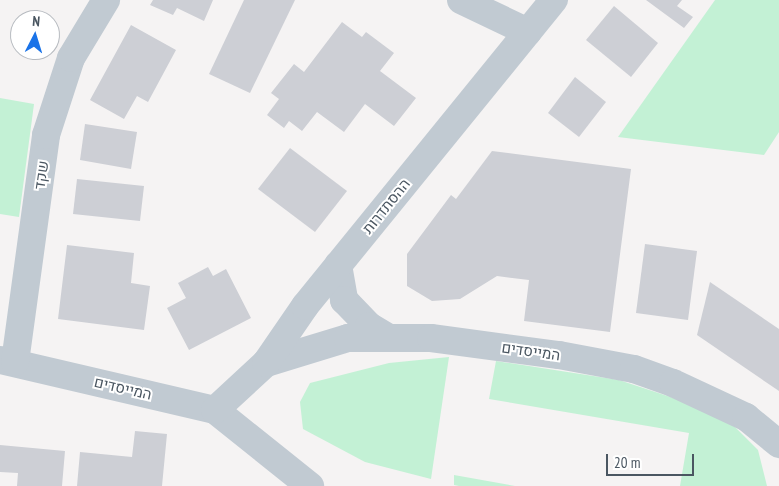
<!DOCTYPE html>
<meta charset="utf-8">
<style>
body{margin:0}
#map{position:relative;width:779px;height:486px;overflow:hidden;background:#f5f3f3;font-family:"PT Sans Narrow",Heebo,sans-serif}
div>[style]{position:absolute}
.green>*{inset:0;background:#c3f1d5}
.building>*{inset:0;background:#cdcfd5}
.minor>*{height:28px;margin:-14px;padding:0 14px;transform-origin:14px;border-radius:14px;background:#c1cad2}
span{translate:-50% -50%;white-space:nowrap;text-align:center;line-height:1.15;-webkit-text-stroke:4px #fff;paint-order:stroke}
.street-label{font-size:15px;color:#4a5661}
.north{position:absolute;left:10px;top:10px;width:50px;height:50px;box-sizing:border-box;background:#fff;border:1px solid #b7bbc0;border-radius:50%;rotate:5deg;font-size:14px;font-weight:700;line-height:20px;text-align:center;color:#4a5661}
.north::after{content:'';display:block;margin:auto;width:18px;height:22px;background:#1a73e8;clip-path:polygon(50% 0,100% 100%,50% 72%,0 100%)}
.scale{position:absolute;left:606px;top:454px;width:88px;height:22px;box-sizing:border-box;border:2px solid #4a5661;border-top:0;padding-left:6px;font-size:15px;line-height:18px;white-space:nowrap;color:#4a5661;-webkit-text-stroke:4px #fff;paint-order:stroke}
</style>
<div id="map">
<div class="green">
<div style="clip-path:polygon(715px 0,779px 0,779px 132px,764px 155px,618px 137px)"></div>
<div style="clip-path:polygon(0 98px,34px 104px,19px 217px,0 214px)"></div>
<div style="clip-path:polygon(449px 357px,431px 479px,365px 462px,303px 429px,300px 402px,310px 383px,389px 363px)"></div>
<div style="clip-path:polygon(496px 361px,619px 380px,722px 414px,758px 450px,767px 486px,680px 486px,689px 433px,489px 399px)"></div>
<div style="clip-path:polygon(454px 475px,515px 486px,459px 486px,454px 485px)"></div>
</div>
<div class="building">
<div style="clip-path:polygon(153px 0,213px 0,204px 21px,177px 8px,173px 15px,150px 5px)"></div>
<div style="clip-path:polygon(244px 0,295px 0,250px 93px,209px 74px)"></div>
<div style="clip-path:polygon(646px 0,682px 0,677px 6px,693px 17px,684px 28px)"></div>
<div style="clip-path:polygon(614px 6px,658px 43px,631px 77px,586px 40px)"></div>
<div style="clip-path:polygon(342px 22px,362px 37px,366px 32px,394px 53px,380px 71px,416px 98px,394px 126px,365px 104px,344px 132px,317px 112px,302px 131px,289px 121px,284px 128px,267px 115px,279px 99px,271px 93px,294px 64px,304px 72px)"></div>
<div style="clip-path:polygon(131px 25px,176px 50px,148px 102px,137px 96px,124px 119px,90px 100px)"></div>
<div style="clip-path:polygon(575px 77px,606px 102px,579px 137px,548px 113px)"></div>
<div style="clip-path:polygon(85px 124px,137px 132px,131px 169px,80px 160px)"></div>
<div style="clip-path:polygon(290px 148px,347px 191px,315px 232px,258px 189px)"></div>
<div style="clip-path:polygon(492px 151px,631px 169px,610px 332px,524px 321px,529px 280px,497px 276px,460px 299px,432px 301px,407px 286px,407px 254px,451px 195px,456px 199px)"></div>
<div style="clip-path:polygon(77px 179px,144px 186px,140px 221px,73px 214px)"></div>
<div style="clip-path:polygon(645px 244px,697px 251px,688px 320px,636px 313px)"></div>
<div style="clip-path:polygon(67px 245px,134px 253px,131px 283px,150px 286px,144px 330px,58px 319px)"></div>
<div style="clip-path:polygon(208px 267px,213px 276px,226px 269px,251px 318px,189px 350px,167px 308px,186px 298px,178px 283px)"></div>
<div style="clip-path:polygon(710px 282px,779px 329px,779px 391px,697px 335px)"></div>
<div style="clip-path:polygon(135px 431px,167px 434px,162px 486px,77px 486px,80px 452px,132px 457px)"></div>
<div style="clip-path:polygon(0 445px,65px 451px,62px 486px,17px 486px,18px 473px,0 472px)"></div>
</div>
<div class="minor">
<div style="left:461px;top:0;width:74px;rotate:25.5deg"></div>
<div style="left:338px;top:265px;width:36px;rotate:80deg"></div>
<div style="left:344px;top:300px;width:36px;rotate:46deg"></div>
<div style="left:369px;top:326px;width:21px;rotate:31deg"></div>
<div style="left:0;top:360px;width:221px;rotate:13.1deg"></div>
<div style="left:215px;top:410px;width:122px;rotate:38.7deg"></div>
<div style="left:15px;top:362px;width:229px;rotate:-82.2deg"></div>
<div style="left:46px;top:135px;width:81px;rotate:-72deg"></div>
<div style="left:71px;top:58px;width:68px;rotate:-58.9deg"></div>
<div style="left:266px;top:363px;width:86px;rotate:-17deg"></div>
<div style="left:348px;top:338px;width:83px"></div>
<div style="left:431px;top:338px;width:129px;rotate:7.6deg"></div>
<div style="left:559px;top:355px;width:76px;rotate:10.6deg"></div>
<div style="left:634px;top:369px;width:41px;rotate:19.7deg"></div>
<div style="left:673px;top:383px;width:81px;rotate:25deg"></div>
<div style="left:746px;top:417px;width:43px;rotate:39.3deg"></div>
<div style="left:215px;top:410px;width:69px;rotate:-42.7deg"></div>
<div style="left:266px;top:363px;width:69px;rotate:-55.6deg"></div>
<div style="left:305px;top:306px;width:395px;rotate:-50.9deg"></div>
</div>
<div class="street-label">
<span style="left:41px;top:175px;rotate:-82deg">שקד</span>
<span style="left:386px;top:206px;rotate:-51deg">ההסתדרות</span>
<span style="left:531px;top:351px;rotate:8deg">המייסדים</span>
<span style="left:123px;top:388px;rotate:13deg">המייסדים</span>
</div>
<div class="north">N</div>
<div class="scale">20 m</div>
</div>
